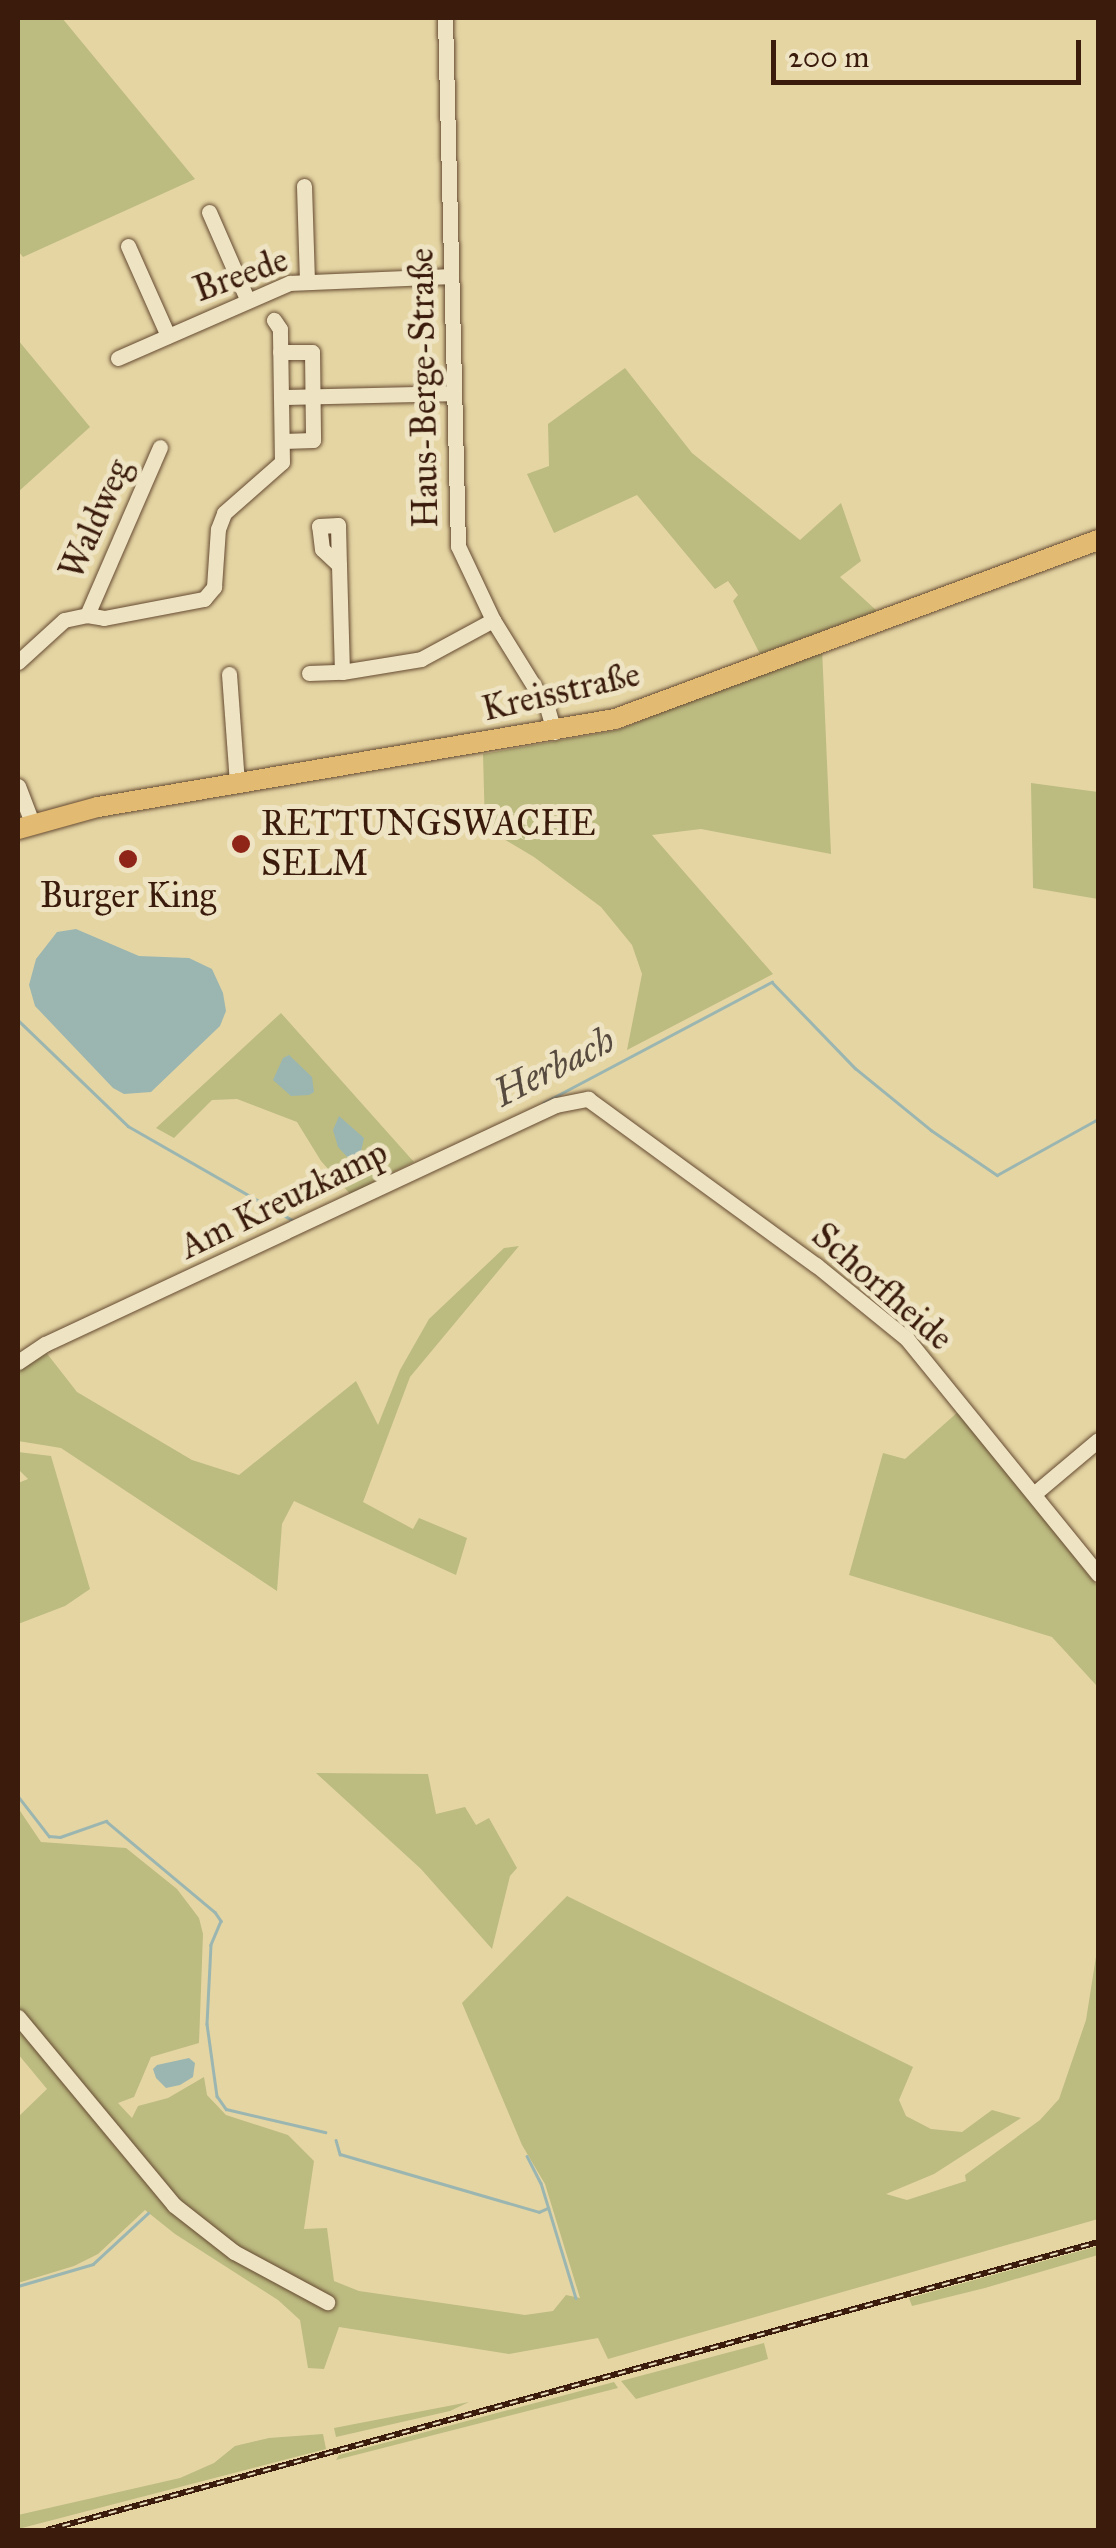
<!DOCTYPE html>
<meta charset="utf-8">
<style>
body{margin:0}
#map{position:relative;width:1116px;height:2548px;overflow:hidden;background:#e5d5a3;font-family:"IM FELL Great Primer",serif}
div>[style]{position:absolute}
.green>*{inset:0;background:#bcbb80}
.water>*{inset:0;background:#9bb6b1}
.stream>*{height:2.5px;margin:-1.25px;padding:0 1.25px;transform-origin:1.25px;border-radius:1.25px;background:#9bb6b1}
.roads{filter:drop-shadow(0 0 2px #654a32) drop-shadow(0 0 2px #654a32)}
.minor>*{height:15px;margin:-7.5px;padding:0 7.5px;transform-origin:7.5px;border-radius:7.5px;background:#eee4c3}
.major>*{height:20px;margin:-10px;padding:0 10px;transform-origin:10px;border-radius:10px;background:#e2ba72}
.rail>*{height:6px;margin-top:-3px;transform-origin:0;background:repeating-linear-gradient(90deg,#eee4c3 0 8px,#3a1b0c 0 16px);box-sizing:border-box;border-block:2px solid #3a1b0c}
.dots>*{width:28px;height:28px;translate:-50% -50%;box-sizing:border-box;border:5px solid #eee4c3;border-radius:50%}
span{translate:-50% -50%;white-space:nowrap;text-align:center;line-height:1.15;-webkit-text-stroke:10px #eee4c3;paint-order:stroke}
.street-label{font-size:35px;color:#3a1b0c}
.poi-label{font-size:35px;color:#3a1b0c}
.left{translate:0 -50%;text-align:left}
.water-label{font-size:38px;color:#574a3e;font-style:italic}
.frame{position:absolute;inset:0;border:20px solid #3a1b0c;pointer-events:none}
.scale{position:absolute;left:771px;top:40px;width:310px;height:45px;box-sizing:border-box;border:5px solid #3a1b0c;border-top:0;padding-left:12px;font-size:30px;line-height:35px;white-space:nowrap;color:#3a1b0c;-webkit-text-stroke:8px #eee4c3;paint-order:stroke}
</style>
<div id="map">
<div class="green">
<div style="clip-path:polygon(18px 18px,62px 18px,195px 179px,23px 257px,18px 251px)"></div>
<div style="clip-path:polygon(18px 340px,90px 427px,18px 492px)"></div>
<div style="clip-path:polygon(625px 368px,692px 453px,800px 540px,841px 503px,861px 561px,840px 577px,877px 611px,760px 654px,733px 601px,738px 595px,728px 581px,715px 589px,637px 495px,554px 533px,527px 474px,549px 466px,548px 424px)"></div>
<div style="clip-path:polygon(822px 648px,831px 854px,701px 829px,652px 835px,773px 974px,627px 1050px,642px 974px,632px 945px,601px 907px,534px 857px,485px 828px,483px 754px,618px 730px)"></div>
<div style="clip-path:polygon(1031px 783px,1098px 792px,1098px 899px,1033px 888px)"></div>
<div style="clip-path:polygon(281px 1013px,414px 1162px,350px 1194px,321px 1161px,297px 1122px,237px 1099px,212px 1100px,174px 1138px,156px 1128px)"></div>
<div style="clip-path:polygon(519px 1246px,410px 1377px,363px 1502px,413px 1529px,419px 1518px,467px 1538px,456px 1575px,294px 1501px,282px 1524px,277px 1591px,61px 1448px,18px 1441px,18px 1369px,45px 1351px,77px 1392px,192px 1460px,239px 1475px,356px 1381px,378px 1425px,400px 1370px,429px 1319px,504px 1248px)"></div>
<div style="clip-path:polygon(959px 1411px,1098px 1587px,1098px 1696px,1096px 1685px,1052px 1637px,849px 1575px,883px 1453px,905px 1459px)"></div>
<div style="clip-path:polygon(18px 1452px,51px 1456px,90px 1589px,65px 1606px,18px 1624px,18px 1483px,28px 1479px,20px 1471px)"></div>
<div style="clip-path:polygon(316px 1773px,428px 1774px,436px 1814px,465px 1807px,476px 1825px,489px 1818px,517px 1868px,510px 1876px,492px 1949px,421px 1869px)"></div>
<div style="clip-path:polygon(18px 1808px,41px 1842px,126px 1848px,177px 1889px,199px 1918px,203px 1934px,199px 2043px,151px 2057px,134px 2097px,118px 2103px,132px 2118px,138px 2106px,168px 2098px,204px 2077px,207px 2095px,226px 2115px,288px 2135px,314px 2161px,304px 2229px,327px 2228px,334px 2281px,359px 2291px,525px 2315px,553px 2311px,566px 2295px,580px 2298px,545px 2184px,522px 2145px,462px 2003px,567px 1896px,913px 2067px,899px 2100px,906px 2116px,931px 2129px,962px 2132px,992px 2110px,1021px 2118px,934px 2174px,886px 2194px,907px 2200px,966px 2181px,965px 2175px,1040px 2120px,1059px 2099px,1086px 2020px,1098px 1944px,1098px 2219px,608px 2359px,598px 2338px,509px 2354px,339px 2327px,324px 2369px,308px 2368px,300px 2320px,278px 2300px,175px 2234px,145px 2210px,98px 2254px,74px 2266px,18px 2283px,18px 2117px,47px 2089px,18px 2054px)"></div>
<div style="clip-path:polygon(1098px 2246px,1098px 2255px,985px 2288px,912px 2306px,909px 2298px)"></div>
<div style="clip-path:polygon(764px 2343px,768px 2359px,636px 2399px,621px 2381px)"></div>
<div style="clip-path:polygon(614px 2382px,618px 2388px,336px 2460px,339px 2455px)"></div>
<div style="clip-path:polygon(469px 2402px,450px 2411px,336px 2437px,334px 2428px)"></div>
<div style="clip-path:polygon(323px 2434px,326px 2449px,18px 2529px,18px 2515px,180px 2478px,214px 2463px,235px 2446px,269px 2438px)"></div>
</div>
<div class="water">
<div style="clip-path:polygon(76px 929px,139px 956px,189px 958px,212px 969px,223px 993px,226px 1011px,220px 1026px,151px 1092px,124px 1094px,113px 1088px,35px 1006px,29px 985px,36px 959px,57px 932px)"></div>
<div style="clip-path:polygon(289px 1055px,312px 1077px,314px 1092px,309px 1095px,291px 1096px,273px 1080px,283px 1058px)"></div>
<div style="clip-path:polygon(339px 1116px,364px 1138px,359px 1160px,351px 1161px,338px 1147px,333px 1130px)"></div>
<div style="clip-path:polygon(189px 2058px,195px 2063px,193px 2077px,180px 2085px,166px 2088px,156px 2078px,153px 2069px,157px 2065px)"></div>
</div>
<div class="stream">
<div style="left:18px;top:1020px;width:153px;rotate:43.9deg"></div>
<div style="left:128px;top:1126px;width:189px;rotate:29.8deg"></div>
<div style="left:543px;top:1103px;width:259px;rotate:-27.9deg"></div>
<div style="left:772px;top:982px;width:120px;rotate:46deg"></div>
<div style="left:855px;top:1068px;width:98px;rotate:39.2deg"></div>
<div style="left:931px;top:1130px;width:80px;rotate:34.3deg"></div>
<div style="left:997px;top:1175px;width:115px;rotate:-29deg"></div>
<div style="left:18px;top:1796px;width:51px;rotate:52.2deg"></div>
<div style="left:49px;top:1836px;width:11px;rotate:5deg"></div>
<div style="left:60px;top:1837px;width:49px;rotate:-19.2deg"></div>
<div style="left:106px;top:1821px;width:142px;rotate:39.9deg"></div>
<div style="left:215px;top:1912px;width:11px;rotate:56deg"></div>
<div style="left:221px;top:1921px;width:26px;rotate:113deg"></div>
<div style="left:211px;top:1945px;width:79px;rotate:92.9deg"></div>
<div style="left:207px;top:2024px;width:73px;rotate:82.1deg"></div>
<div style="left:217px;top:2096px;width:16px;rotate:55deg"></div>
<div style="left:226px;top:2109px;width:102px;rotate:13.1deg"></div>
<div style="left:336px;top:2140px;width:15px;rotate:74deg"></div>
<div style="left:340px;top:2154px;width:207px;rotate:16.2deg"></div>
<div style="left:539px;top:2212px;width:10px;rotate:-24deg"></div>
<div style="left:527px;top:2156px;width:30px;rotate:63deg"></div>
<div style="left:541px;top:2183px;width:120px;rotate:73.1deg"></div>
<div style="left:18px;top:2286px;width:78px;rotate:-16.3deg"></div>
<div style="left:93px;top:2264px;width:75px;rotate:-42.8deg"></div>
</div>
<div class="roads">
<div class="minor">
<div style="left:445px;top:18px;width:528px;rotate:88.59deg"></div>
<div style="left:458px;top:546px;width:82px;rotate:64.7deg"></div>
<div style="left:493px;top:620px;width:102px;rotate:58.2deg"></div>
<div style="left:547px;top:707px;width:26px;rotate:74deg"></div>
<div style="left:304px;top:186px;width:95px;rotate:88.2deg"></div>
<div style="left:209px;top:212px;width:95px;rotate:66.4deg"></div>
<div style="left:128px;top:246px;width:98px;rotate:66deg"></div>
<div style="left:280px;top:352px;width:32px"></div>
<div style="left:312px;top:352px;width:88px;rotate:89.3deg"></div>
<div style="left:313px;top:440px;width:30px;rotate:178deg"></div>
<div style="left:118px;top:358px;width:188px;rotate:-23.6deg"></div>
<div style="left:290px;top:283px;width:161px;rotate:-2.5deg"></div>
<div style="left:282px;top:397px;width:171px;rotate:-1.3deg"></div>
<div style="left:339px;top:565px;width:23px;rotate:-137deg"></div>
<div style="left:322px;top:549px;width:23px;rotate:-97deg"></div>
<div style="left:319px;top:526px;width:19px;rotate:-3deg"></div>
<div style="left:338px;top:525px;width:40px;rotate:88.6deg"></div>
<div style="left:339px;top:565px;width:107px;rotate:88.4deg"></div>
<div style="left:342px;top:672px;width:80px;rotate:-9.3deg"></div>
<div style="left:421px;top:659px;width:82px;rotate:-28.4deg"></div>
<div style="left:87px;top:615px;width:183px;rotate:-66.5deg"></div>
<div style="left:18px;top:662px;width:62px;rotate:-42.4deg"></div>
<div style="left:64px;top:620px;width:24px;rotate:-12deg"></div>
<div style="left:87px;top:615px;width:17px;rotate:10deg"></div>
<div style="left:104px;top:618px;width:102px;rotate:-10.8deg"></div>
<div style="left:204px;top:599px;width:16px;rotate:-50deg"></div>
<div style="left:214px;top:587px;width:58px;rotate:-86.1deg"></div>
<div style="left:218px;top:529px;width:17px;rotate:-69deg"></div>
<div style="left:224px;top:513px;width:77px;rotate:-41.3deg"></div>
<div style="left:282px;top:462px;width:133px;rotate:-90.9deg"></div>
<div style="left:280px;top:329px;width:11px;rotate:-124deg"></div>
<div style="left:309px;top:673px;width:33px;rotate:-2deg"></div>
<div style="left:229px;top:674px;width:109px;rotate:85.8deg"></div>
<div style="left:18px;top:786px;width:40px;rotate:69deg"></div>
<div style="left:18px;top:1362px;width:32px;rotate:-34deg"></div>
<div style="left:45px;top:1344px;width:564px;rotate:-25.07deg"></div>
<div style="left:556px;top:1105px;width:33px;rotate:-11deg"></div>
<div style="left:588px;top:1099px;width:282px;rotate:36.1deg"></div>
<div style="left:816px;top:1265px;width:117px;rotate:39.1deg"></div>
<div style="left:907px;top:1339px;width:303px;rotate:50.9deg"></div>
<div style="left:1035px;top:1493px;width:82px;rotate:-40.1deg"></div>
<div style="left:18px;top:2017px;width:244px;rotate:50.3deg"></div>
<div style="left:174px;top:2205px;width:76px;rotate:38.1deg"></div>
<div style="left:234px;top:2252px;width:106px;rotate:28.3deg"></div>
</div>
<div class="major">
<div style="left:18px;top:829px;width:83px;rotate:-15.4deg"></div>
<div style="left:98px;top:807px;width:524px;rotate:-9.66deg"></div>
<div style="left:615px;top:719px;width:515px;rotate:-20.33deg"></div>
</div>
</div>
<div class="rail">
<div style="left:47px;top:2530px;width:1090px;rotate:-15.32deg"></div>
</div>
<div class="dots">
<div style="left:241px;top:844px;background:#8f2418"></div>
<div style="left:128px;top:859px;background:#8f2418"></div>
</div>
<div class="street-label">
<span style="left:241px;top:275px;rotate:-20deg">Breede</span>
<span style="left:424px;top:388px;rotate:-91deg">Haus-Berge-Straße</span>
<span style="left:96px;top:519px;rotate:-66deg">Waldweg</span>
<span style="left:561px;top:692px;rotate:-13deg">Kreisstraße</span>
<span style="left:284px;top:1200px;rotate:-26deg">Am Kreuzkamp</span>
<span style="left:882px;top:1287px;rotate:41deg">Schorfheide</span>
</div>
<div class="poi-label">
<span class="left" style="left:261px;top:844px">RETTUNGSWACHE<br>SELM</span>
<span style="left:128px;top:896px">Burger King</span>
</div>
<div class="water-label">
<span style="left:554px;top:1067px;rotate:-27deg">Herbach</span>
</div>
<div class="frame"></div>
<div class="scale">200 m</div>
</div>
